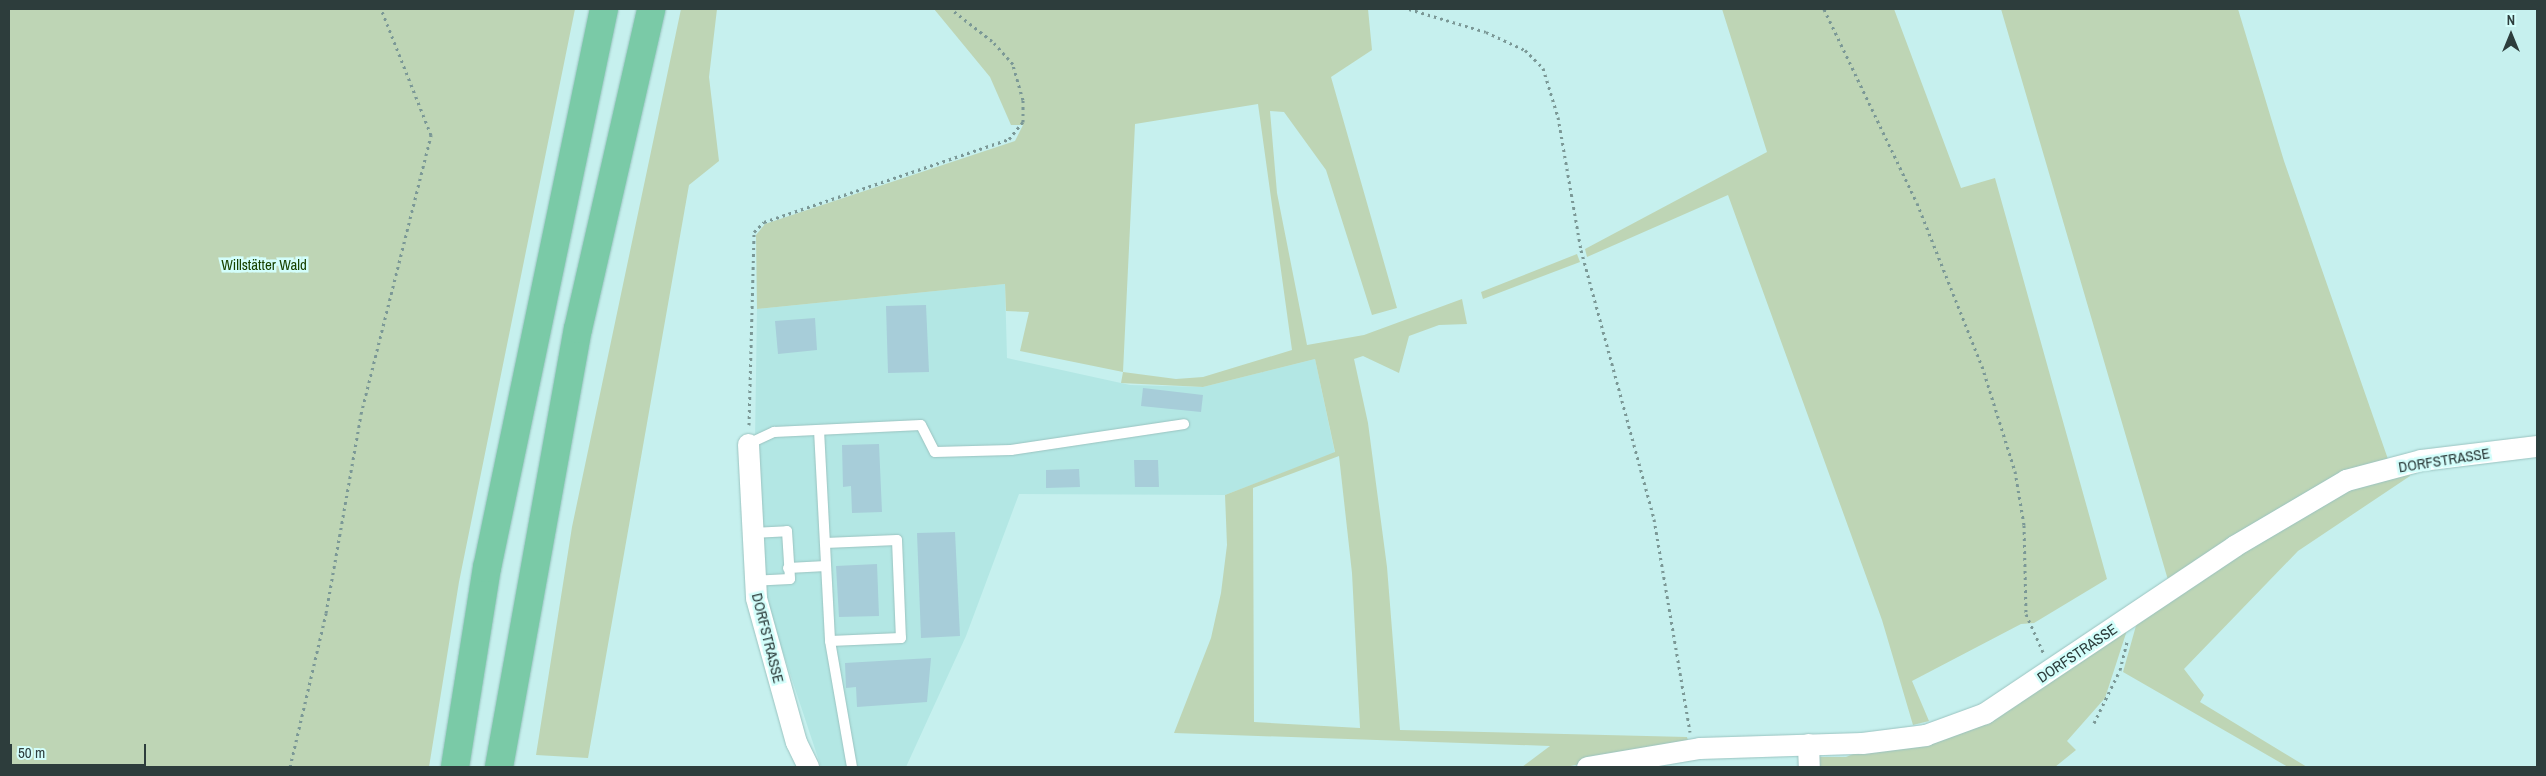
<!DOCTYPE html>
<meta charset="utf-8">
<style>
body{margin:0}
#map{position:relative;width:2546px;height:776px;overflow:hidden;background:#c6f0ee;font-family:"Archivo Narrow",sans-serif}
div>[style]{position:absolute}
.built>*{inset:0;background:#b3e7e4}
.green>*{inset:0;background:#bed5b5}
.building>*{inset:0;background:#a7cdd9}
.path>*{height:3px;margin-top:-1.5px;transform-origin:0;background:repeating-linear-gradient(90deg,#7b9896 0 2.5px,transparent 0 6.5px)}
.roads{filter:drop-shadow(0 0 1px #9ac3c0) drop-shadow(0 0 1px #9ac3c0)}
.lane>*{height:10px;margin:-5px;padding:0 5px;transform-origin:5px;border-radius:5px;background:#fff}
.street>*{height:21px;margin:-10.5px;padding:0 10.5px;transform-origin:10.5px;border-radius:10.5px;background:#fff}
.highway>*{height:28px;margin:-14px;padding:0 14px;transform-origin:14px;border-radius:14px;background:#7acaa7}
span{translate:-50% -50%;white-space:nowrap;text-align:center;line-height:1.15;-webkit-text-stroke:5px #d3fefb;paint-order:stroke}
.park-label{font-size:15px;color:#184200}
.street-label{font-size:15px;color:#2d3d3c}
.frame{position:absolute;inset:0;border:10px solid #2d3d3c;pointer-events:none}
.north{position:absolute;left:2486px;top:10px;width:50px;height:50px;-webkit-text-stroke:4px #d3fefb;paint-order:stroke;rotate:0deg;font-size:14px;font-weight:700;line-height:20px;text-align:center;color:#2d3d3c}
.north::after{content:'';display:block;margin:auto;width:18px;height:22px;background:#2d3d3c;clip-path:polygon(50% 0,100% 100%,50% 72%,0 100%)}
.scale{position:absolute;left:10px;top:744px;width:136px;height:22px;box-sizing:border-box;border:2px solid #2d3d3c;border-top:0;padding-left:6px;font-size:15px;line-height:18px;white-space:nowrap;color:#2d3d3c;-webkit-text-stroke:4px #d3fefb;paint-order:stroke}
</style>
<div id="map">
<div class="built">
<div style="clip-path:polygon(1005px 284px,1007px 358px,1130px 385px,1203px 387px,1315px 359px,1335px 453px,1225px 495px,1019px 494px,966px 636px,906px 767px,821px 767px,765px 598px,755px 441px,757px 309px)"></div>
</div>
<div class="green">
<div style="clip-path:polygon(9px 9px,575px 9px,459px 582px,429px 767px,9px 767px)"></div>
<div style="clip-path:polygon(681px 9px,717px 9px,709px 77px,719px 161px,689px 185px,588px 758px,536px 755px,572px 527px)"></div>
<div style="clip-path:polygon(evenodd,934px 9px,1368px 9px,1372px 50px,1331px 77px,1397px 308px,1372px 315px,1326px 170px,1284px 112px,1270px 111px,1277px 193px,1307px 345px,1364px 335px,1462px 299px,1467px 324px,1439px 325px,1409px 336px,1399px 373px,1363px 356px,1354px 359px,1368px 423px,1387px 567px,1400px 730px,1687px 737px,1689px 744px,1565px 767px,1522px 767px,1550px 746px,1174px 733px,1211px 638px,1221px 593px,1227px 545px,1225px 495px,1335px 452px,1315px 359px,1203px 387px,1121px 383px,1123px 372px,1020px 351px,1029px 312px,1006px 311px,1005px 284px,757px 309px,756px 235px,765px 224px,1015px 141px,1023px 125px,1011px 125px,990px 77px,934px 9px,1258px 104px,1292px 350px,1203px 377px,1176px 379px,1123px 372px,1135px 124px,1258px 104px,934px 9px,1339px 456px,1352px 573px,1360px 728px,1254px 722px,1253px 488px,1339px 456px)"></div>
<div style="clip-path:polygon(1722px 9px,1894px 9px,1961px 188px,1995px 178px,2107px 579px,2034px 623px,2021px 624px,1912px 681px,1929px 721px,1913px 725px,1882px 620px,1728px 195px,1587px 257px,1585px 249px,1767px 152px)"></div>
<div style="clip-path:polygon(2001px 9px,2238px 9px,2284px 161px,2389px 462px,2168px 580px)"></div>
<div style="clip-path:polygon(1577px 254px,1580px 262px,1483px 299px,1481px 292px)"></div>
<div style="clip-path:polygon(2408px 468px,2410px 476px,2298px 551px,2184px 669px,2204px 695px,2200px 702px,2307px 767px,2288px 767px,2123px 672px,2139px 615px,2329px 496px)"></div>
<div style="clip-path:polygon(2130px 621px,2105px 698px,2067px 741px,2076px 750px,2055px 767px,1815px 767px,1817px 757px,1846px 757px,1865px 749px,1912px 742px)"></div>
</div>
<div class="building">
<div style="clip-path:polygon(926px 305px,929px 372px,888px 373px,886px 306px)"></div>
<div style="clip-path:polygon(815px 318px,817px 350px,778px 354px,775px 321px)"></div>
<div style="clip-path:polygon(1143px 388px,1203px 395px,1201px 412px,1141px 406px)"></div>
<div style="clip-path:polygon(879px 444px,882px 512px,852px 513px,851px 486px,843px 487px,842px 445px)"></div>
<div style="clip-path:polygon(1134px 460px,1158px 460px,1159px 487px,1135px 487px)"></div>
<div style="clip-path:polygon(1079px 469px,1080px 487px,1046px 488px,1046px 470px)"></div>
<div style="clip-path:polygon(955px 532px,960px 636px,921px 638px,917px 533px)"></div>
<div style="clip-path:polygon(877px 564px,879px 616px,839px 617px,836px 566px)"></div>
<div style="clip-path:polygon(931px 658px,927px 702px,857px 707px,856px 687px,846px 688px,845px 663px)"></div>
</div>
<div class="path">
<div style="left:1409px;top:9px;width:80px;rotate:16.6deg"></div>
<div style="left:1486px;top:32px;width:43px;rotate:24.8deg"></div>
<div style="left:1525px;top:50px;width:25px;rotate:45deg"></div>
<div style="left:1543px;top:68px;width:51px;rotate:73deg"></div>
<div style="left:1558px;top:117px;width:135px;rotate:80.2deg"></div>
<div style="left:1581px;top:250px;width:279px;rotate:74.8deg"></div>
<div style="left:1654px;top:519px;width:216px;rotate:80.4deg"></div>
<div style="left:1824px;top:9px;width:215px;rotate:64.4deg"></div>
<div style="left:1917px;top:203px;width:175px;rotate:68.3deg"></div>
<div style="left:1982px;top:366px;width:110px;rotate:72.6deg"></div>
<div style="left:2015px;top:471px;width:55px;rotate:80.5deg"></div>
<div style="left:2024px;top:525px;width:89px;rotate:88.7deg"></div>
<div style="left:2026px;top:614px;width:42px;rotate:65.9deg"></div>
<div style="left:749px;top:425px;width:193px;rotate:-88.5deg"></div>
<div style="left:754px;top:232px;width:14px;rotate:-45deg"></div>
<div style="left:764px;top:222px;width:259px;rotate:-18.7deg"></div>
<div style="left:1009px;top:139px;width:22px;rotate:-51deg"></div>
<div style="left:1023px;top:122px;width:22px;rotate:-90deg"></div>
<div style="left:1023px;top:100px;width:37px;rotate:-106deg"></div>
<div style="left:1013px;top:64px;width:31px;rotate:-132deg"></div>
<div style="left:992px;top:41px;width:52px;rotate:-142deg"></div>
<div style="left:2094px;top:723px;width:59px;rotate:-63.9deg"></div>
<div style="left:2120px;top:670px;width:29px;rotate:-76deg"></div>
<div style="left:290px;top:767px;width:158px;rotate:-76.8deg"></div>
<div style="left:326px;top:613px;width:202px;rotate:-80deg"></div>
<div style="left:361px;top:414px;width:288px;rotate:-75.9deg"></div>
<div style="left:431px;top:135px;width:136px;rotate:-111.6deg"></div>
</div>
<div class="roads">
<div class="lane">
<div style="left:819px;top:430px;width:211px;rotate:87deg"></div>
<div style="left:830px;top:641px;width:128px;rotate:80.1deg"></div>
<div style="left:748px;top:444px;width:29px;rotate:-25deg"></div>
<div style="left:774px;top:432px;width:147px;rotate:-2.7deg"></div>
<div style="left:921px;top:425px;width:30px;rotate:63deg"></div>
<div style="left:935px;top:452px;width:76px;rotate:-1.5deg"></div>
<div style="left:1011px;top:450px;width:175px;rotate:-8.5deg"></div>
<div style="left:752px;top:533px;width:35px;rotate:-3deg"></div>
<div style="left:787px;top:531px;width:48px;rotate:86.4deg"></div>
<div style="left:790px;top:579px;width:35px;rotate:177deg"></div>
<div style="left:825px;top:543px;width:72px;rotate:-2.4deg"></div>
<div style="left:897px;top:540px;width:98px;rotate:87.7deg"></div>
<div style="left:901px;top:638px;width:71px;rotate:177.6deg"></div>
<div style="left:788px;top:568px;width:38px;rotate:-3deg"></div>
</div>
<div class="street">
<div style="left:748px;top:444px;width:154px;rotate:87deg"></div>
<div style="left:756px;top:598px;width:149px;rotate:74.5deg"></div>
<div style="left:796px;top:742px;width:28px;rotate:64deg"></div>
<div style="left:1808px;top:744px;width:23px;rotate:88deg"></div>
<div style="left:1587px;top:767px;width:114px;rotate:-9.6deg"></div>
<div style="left:1699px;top:748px;width:163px;rotate:-1.8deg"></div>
<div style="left:1862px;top:743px;width:64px;rotate:-7.2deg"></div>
<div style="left:1925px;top:735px;width:64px;rotate:-20.1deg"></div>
<div style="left:1985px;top:713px;width:300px;rotate:-33.8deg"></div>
<div style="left:2234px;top:546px;width:130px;rotate:-30.5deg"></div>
<div style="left:2346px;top:480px;width:78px;rotate:-14.9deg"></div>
<div style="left:2421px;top:460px;width:117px;rotate:-6.9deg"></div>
</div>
<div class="highway">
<div style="left:455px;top:767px;width:202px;rotate:-80.9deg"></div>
<div style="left:487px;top:568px;width:571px;rotate:-78.18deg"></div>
<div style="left:499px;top:767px;width:445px;rotate:-79.8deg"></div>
<div style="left:578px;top:329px;width:328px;rotate:-77.1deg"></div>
</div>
</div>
<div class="park-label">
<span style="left:264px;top:265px">Willstätter Wald</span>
</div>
<div class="street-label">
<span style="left:2444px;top:460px;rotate:-9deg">DORFSTRASSE</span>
<span style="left:768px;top:638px;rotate:76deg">DORFSTRASSE</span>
<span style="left:2077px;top:653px;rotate:-34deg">DORFSTRASSE</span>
</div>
<div class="frame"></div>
<div class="north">N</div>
<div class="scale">50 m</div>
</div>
